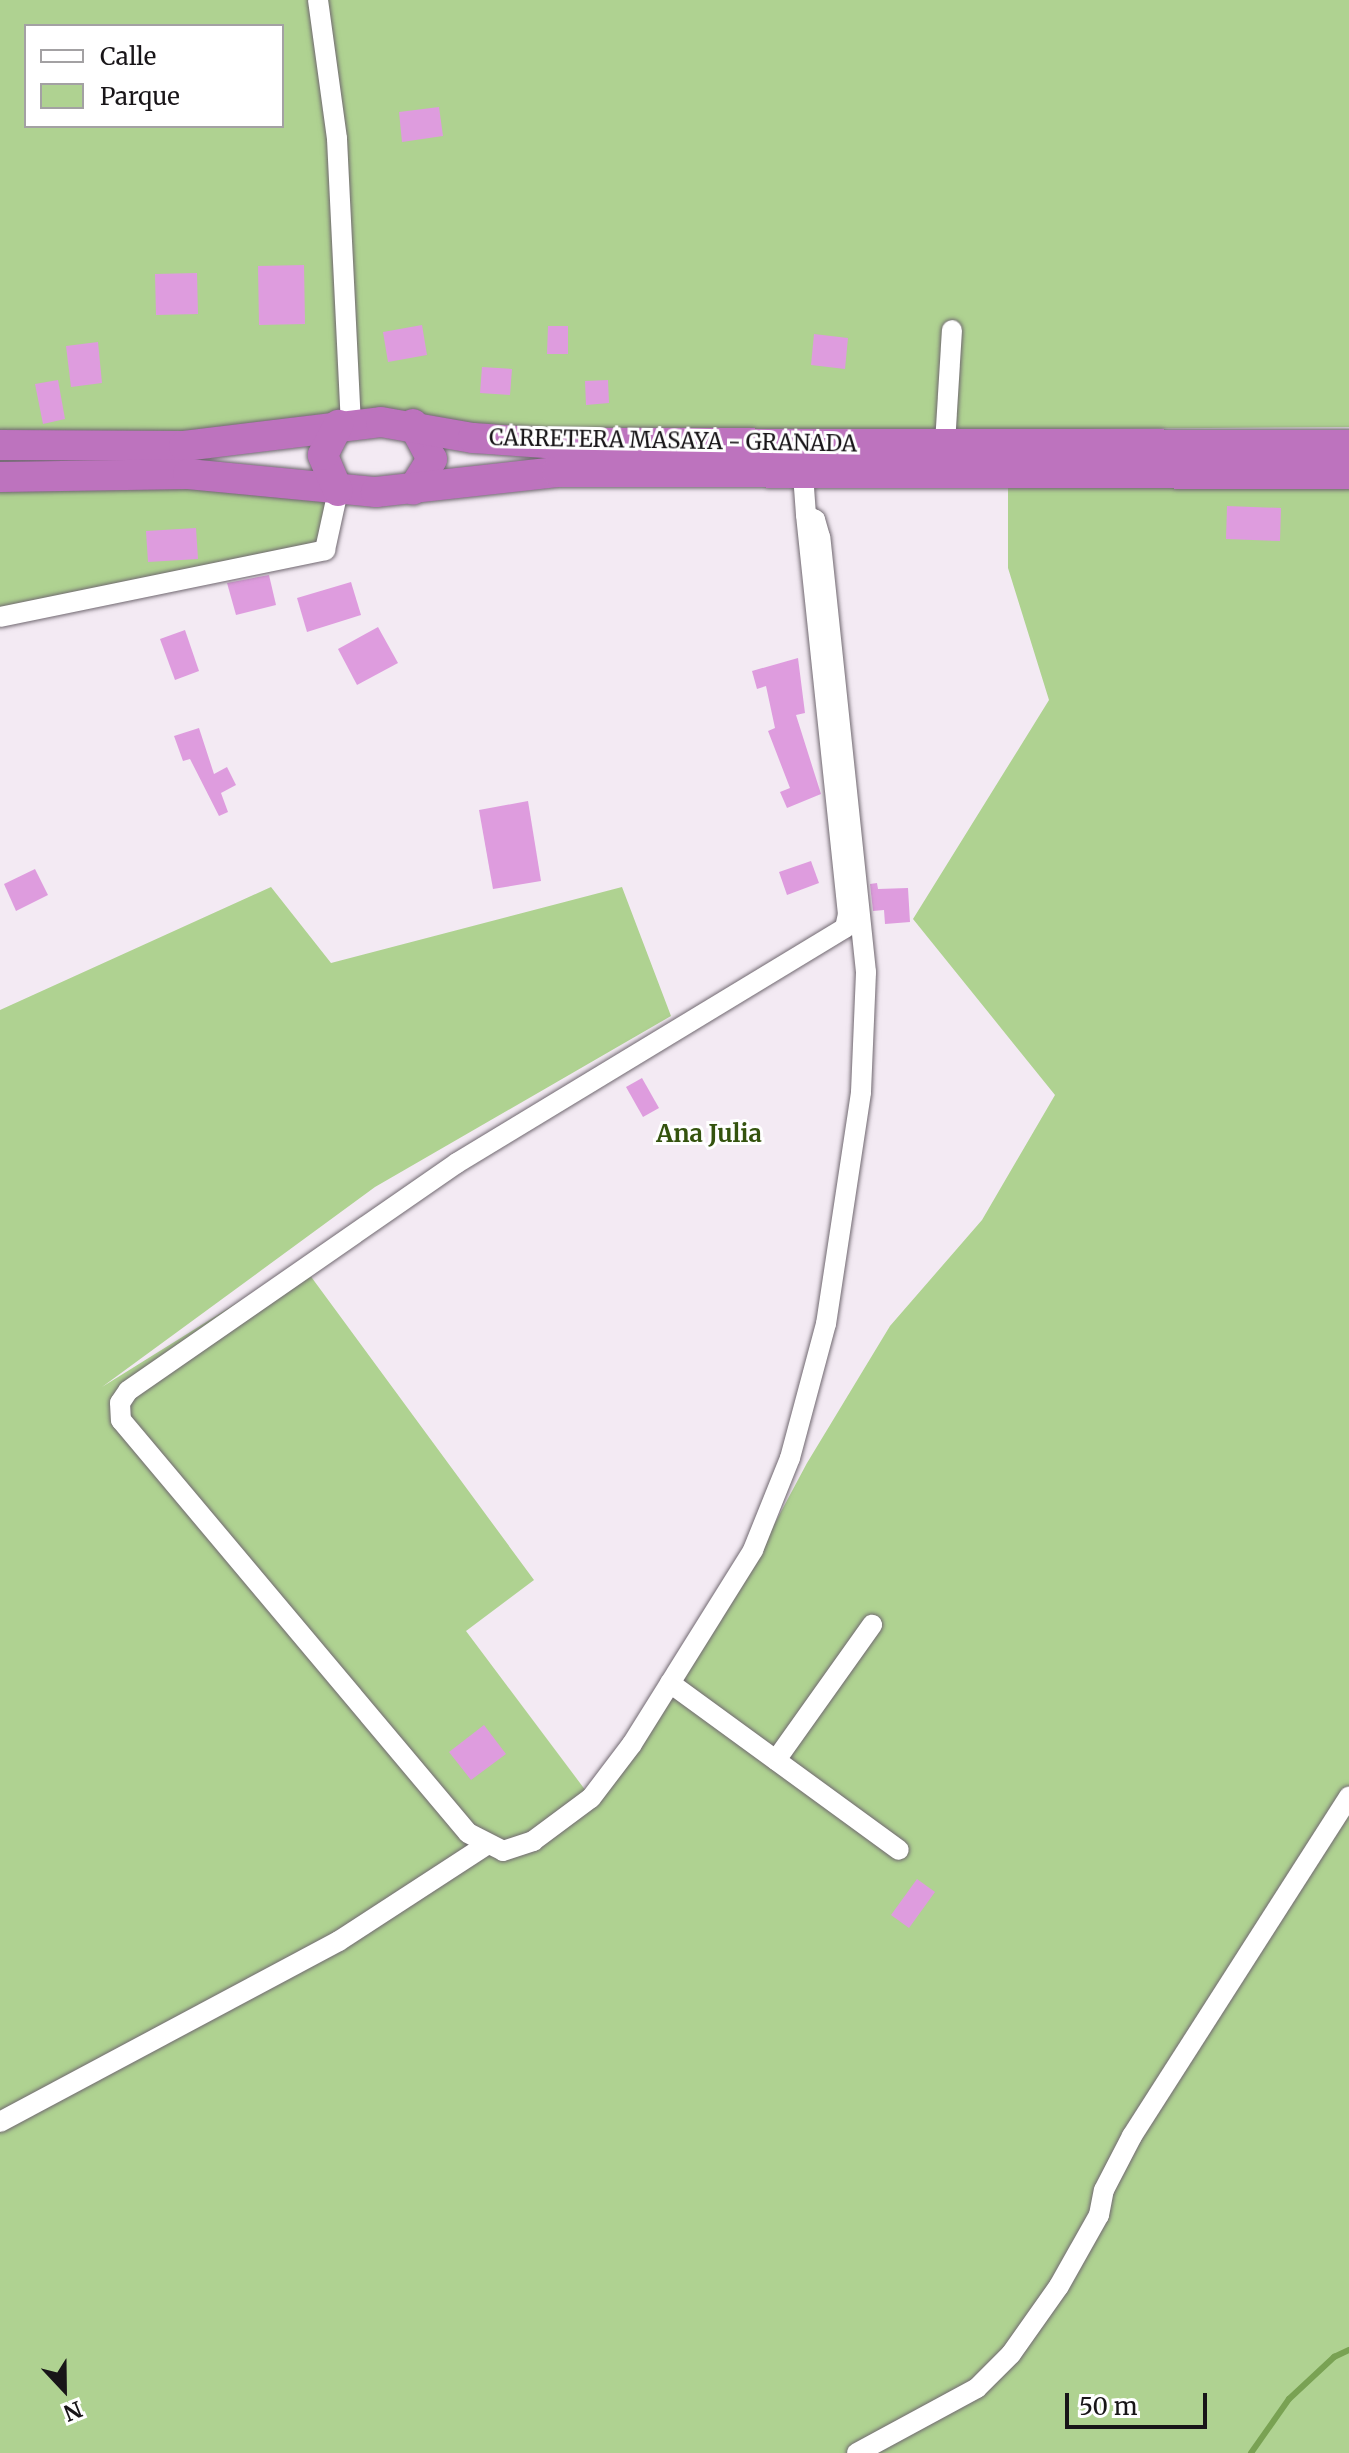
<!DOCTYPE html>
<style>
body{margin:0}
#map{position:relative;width:1349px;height:2453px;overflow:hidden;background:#f3eaf3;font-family:Merriweather,serif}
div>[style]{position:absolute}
.green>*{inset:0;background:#afd291}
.stream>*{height:6px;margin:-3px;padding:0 3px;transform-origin:3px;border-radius:3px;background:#79a253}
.building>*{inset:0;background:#de9cde}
.roads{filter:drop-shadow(0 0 2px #706870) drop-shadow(0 0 2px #706870)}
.minor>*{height:20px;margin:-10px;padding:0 10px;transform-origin:10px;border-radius:10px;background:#fff}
.highway>*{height:30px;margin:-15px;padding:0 15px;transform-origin:15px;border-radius:15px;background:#bd73be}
span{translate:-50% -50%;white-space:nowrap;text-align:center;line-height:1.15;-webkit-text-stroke:6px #fff;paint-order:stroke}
.street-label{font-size:22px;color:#181518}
.neighbourhood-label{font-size:24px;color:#34530e;font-weight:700}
.legend{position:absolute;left:24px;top:24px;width:260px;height:104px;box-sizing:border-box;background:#fff;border:2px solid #a3a1a3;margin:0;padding:10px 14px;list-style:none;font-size:24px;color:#181518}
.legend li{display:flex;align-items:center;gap:16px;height:40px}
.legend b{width:40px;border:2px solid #a3a1a3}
.north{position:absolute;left:24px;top:2349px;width:80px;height:80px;-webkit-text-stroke:6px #fff;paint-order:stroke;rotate:158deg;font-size:22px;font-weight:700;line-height:32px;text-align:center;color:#181518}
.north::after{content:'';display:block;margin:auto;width:28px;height:36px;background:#181518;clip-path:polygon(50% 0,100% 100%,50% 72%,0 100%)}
.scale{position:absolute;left:1065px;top:2393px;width:142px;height:36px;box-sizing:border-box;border:4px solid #181518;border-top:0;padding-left:10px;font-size:24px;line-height:28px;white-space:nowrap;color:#181518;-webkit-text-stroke:6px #fff;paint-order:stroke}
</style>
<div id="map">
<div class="green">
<div style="clip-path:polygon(evenodd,0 0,1349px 0,1349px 427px,529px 433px,351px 423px,0 445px,0 0,26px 26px,282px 26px,282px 126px,26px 126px,26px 26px)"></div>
<div style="clip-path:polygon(1008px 474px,1349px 474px,1349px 2453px,0 2453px,0 1010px,271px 887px,331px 963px,622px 887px,671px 1016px,375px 1187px,102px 1387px,301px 1263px,534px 1580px,466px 1631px,586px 1791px,738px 1592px,807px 1463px,890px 1326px,982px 1220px,1055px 1095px,913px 919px,1049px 700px,1008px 568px)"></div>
<div style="clip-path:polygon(0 477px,338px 491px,330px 540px,0 617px)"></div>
</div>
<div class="stream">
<div style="left:1251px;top:2453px;width:66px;rotate:-54.9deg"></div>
<div style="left:1289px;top:2399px;width:62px;rotate:-43deg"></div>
<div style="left:1334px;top:2357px;width:17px;rotate:-25deg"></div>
</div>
<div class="building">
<div style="clip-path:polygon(439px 107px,443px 136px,402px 142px,399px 112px)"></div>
<div style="clip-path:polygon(304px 265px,305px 324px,259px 325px,258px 266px)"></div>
<div style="clip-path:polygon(197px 273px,198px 314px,156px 315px,155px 274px)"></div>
<div style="clip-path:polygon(422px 325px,427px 355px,388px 362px,383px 332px)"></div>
<div style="clip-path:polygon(548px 326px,568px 326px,568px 354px,547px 354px)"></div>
<div style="clip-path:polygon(814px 334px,848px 338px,845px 369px,811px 365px)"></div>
<div style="clip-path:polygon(98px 342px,102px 383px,71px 387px,66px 346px)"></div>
<div style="clip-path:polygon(482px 367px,512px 369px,510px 395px,480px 393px)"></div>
<div style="clip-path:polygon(58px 380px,65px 419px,43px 424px,35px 384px)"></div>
<div style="clip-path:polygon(608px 380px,609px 403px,586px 405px,585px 381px)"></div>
<div style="clip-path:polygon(1227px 506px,1281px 508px,1280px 541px,1226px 539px)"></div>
<div style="clip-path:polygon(196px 528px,198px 559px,148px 562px,146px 531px)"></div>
<div style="clip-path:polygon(269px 575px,276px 605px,236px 615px,227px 583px)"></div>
<div style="clip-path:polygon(351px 582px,361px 615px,307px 632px,297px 598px)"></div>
<div style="clip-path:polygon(378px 627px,398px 663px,357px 685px,338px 649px)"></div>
<div style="clip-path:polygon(185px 630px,199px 671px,175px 680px,160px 639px)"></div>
<div style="clip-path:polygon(798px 658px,805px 713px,796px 715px,821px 794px,787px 808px,780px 792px,790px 788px,768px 731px,775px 728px,766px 686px,757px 689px,752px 671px)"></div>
<div style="clip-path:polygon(199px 728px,214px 774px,227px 767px,236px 785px,221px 793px,228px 812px,219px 816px,190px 759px,183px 761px,174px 736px)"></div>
<div style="clip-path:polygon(528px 801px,541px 881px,493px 889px,479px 810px)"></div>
<div style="clip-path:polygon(811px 861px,819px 883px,787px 895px,779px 872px)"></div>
<div style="clip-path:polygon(35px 869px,48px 895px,16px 911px,4px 884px)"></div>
<div style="clip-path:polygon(877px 883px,878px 889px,908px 888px,910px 922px,885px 924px,884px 910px,873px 911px,870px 884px)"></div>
<div style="clip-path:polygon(642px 1078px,659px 1108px,643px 1117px,626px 1087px)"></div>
<div style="clip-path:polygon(484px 1725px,506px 1754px,471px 1780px,449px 1752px)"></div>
<div style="clip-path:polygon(917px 1879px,935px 1892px,909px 1928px,891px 1915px)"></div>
</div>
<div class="roads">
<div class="minor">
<div style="left:318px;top:0;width:140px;rotate:82.2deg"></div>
<div style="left:337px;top:139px;width:284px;rotate:87.2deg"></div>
<div style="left:945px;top:444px;width:114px;rotate:-86.5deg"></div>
<div style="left:803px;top:474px;width:41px;rotate:85.8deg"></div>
<div style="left:806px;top:515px;width:401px;rotate:84deg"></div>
<div style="left:848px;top:914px;width:14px;rotate:102deg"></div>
<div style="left:845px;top:928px;width:454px;rotate:148.8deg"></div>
<div style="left:457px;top:1163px;width:400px;rotate:145.3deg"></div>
<div style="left:128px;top:1391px;width:14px;rotate:124deg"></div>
<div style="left:120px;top:1403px;width:17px;rotate:87deg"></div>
<div style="left:121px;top:1420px;width:539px;rotate:49.96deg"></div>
<div style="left:468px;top:1833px;width:39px;rotate:27deg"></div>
<div style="left:503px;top:1851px;width:32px;rotate:-18deg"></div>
<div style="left:533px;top:1841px;width:72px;rotate:-36.6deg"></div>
<div style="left:591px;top:1798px;width:68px;rotate:-52.8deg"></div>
<div style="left:632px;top:1744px;width:229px;rotate:-58deg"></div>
<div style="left:753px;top:1550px;width:99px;rotate:-68.1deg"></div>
<div style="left:790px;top:1458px;width:139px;rotate:-75deg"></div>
<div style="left:826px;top:1324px;width:235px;rotate:-81.4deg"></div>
<div style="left:861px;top:1092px;width:120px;rotate:-87.6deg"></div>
<div style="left:866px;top:972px;width:437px;rotate:-96deg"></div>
<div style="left:820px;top:537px;width:18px;rotate:-106deg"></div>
<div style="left:815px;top:520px;width:10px;rotate:-151deg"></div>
<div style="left:0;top:617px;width:332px;rotate:-11.6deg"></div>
<div style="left:325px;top:550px;width:60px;rotate:-77.6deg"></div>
<div style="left:670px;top:1683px;width:283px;rotate:36.1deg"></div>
<div style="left:776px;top:1760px;width:166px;rotate:-54.6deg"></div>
<div style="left:0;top:2122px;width:384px;rotate:-28.1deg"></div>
<div style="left:339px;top:1941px;width:174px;rotate:-33.1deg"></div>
<div style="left:857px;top:2453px;width:136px;rotate:-28.4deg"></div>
<div style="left:977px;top:2388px;width:48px;rotate:-45deg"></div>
<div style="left:1011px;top:2354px;width:83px;rotate:-54.8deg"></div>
<div style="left:1059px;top:2286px;width:81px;rotate:-60.6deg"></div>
<div style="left:1099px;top:2215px;width:25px;rotate:-79deg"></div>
<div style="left:1104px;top:2190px;width:61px;rotate:-62.6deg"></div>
<div style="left:1132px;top:2136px;width:403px;rotate:-57.4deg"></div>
</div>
<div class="highway">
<div style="left:413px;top:424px;width:40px;rotate:62deg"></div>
<div style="left:432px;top:459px;width:36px;rotate:122deg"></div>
<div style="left:0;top:445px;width:184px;rotate:0.3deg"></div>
<div style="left:184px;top:446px;width:198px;rotate:-6.9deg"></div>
<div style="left:381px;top:422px;width:93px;rotate:9.9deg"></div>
<div style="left:473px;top:438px;width:73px;rotate:3.9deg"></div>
<div style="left:546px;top:443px;width:803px;rotate:0.14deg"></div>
<div style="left:0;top:477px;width:188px;rotate:-0.9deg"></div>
<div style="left:188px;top:474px;width:189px;rotate:5.5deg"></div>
<div style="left:376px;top:492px;width:182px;rotate:-6.3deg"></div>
<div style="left:557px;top:472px;width:792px;rotate:0.14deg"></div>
<div style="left:338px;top:491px;width:39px;rotate:-113deg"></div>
<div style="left:323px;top:455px;width:34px;rotate:-63deg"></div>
</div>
</div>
<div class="street-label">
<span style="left:673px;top:441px;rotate:1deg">CARRETERA MASAYA - GRANADA</span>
</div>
<div class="neighbourhood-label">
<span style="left:709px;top:1134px">Ana Julia</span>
</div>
<ul class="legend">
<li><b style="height:10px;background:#fff"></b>Calle</li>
<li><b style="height:22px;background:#afd291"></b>Parque</li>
</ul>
<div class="north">N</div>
<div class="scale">50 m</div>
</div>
